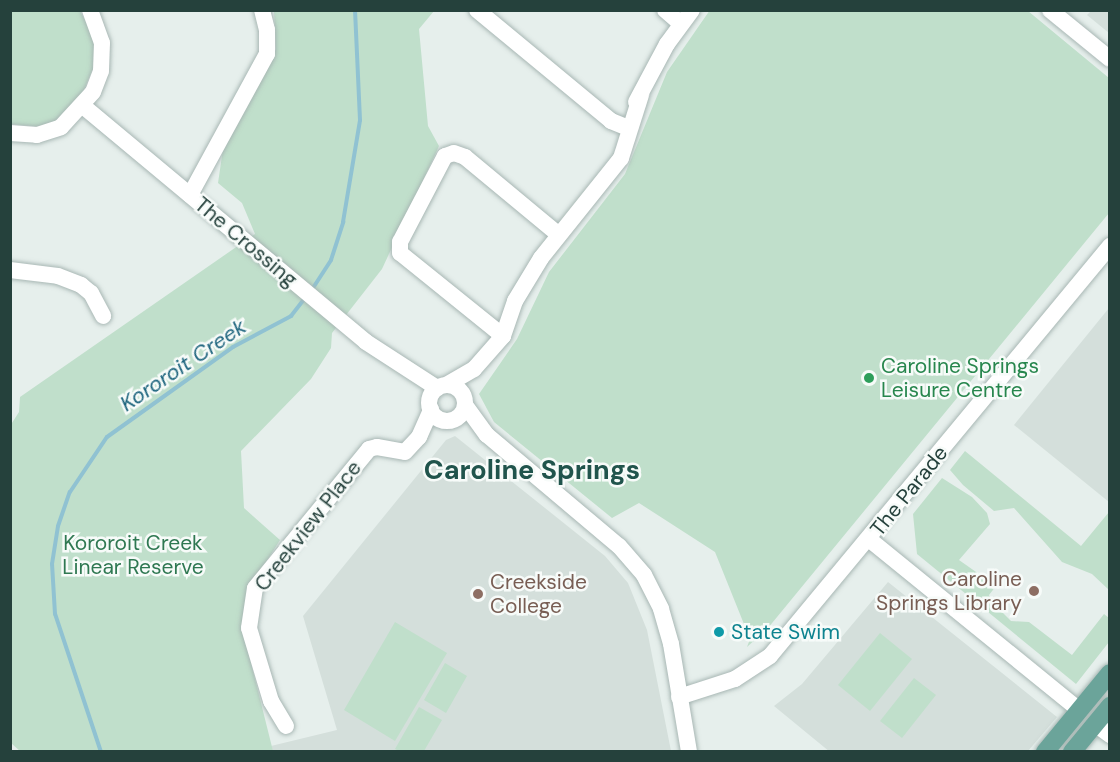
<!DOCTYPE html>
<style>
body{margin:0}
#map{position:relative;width:1120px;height:762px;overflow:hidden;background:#e6efec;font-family:"DM Sans",sans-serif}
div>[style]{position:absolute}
.built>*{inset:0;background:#d4dfdb}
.green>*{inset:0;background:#c0dfcb}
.stream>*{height:4px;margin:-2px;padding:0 2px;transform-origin:2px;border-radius:2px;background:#90c2d2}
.roads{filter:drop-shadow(0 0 2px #a8b7b4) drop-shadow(0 0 2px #a8b7b4)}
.minor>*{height:16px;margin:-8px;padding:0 8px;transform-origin:8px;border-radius:8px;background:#fff}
.minor>.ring{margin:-8px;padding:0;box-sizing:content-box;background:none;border:16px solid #fff;border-radius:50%}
.major>*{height:18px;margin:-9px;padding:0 9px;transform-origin:9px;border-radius:9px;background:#6ba49a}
.dots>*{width:16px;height:16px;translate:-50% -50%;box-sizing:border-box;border:3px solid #f7fbf9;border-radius:50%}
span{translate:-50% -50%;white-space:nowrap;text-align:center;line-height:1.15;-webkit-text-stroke:5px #f7fbf9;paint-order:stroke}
.street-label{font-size:21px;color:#25413c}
.leisure-label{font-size:21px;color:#27864d}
.left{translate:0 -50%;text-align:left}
.park-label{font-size:21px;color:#2f7852}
.education-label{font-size:21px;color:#785e54}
.right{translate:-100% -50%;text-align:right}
.culture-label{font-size:21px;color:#0d838f}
.water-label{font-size:22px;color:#1e657e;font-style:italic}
.district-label{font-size:27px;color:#20544c;font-weight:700}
.frame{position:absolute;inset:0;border:12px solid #25413c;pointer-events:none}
</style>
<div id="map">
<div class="built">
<div style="clip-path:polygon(1091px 11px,1109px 11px,1109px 33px,1087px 15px)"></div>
<div style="clip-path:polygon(1109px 308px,1109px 502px,1014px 425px)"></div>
<div style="clip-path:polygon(455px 436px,605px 556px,628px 583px,647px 630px,671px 751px,273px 752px,271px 746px,337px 730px,303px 616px,446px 440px)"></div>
<div style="clip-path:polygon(888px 582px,1057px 717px,1028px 751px,830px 752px,774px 706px,802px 684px)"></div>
</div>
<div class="green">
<div style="clip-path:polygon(710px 10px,1028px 11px,1109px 78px,1109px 213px,768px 628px,747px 647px,750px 639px,715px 552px,639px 503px,612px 518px,494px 422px,479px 394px,517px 339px,549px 272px,625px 174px,667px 72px)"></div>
<div style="clip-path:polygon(11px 11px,80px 11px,94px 37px,94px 66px,81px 97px,61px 118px,43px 127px,11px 124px)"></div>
<div style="clip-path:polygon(274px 11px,434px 11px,419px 29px,428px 126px,439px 146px,382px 269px,332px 333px,331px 348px,311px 379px,241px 451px,244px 508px,280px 540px,249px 589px,243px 631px,273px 751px,21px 752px,11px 743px,10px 426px,19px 412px,20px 397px,255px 234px,242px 203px,218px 183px,223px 149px,276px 49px)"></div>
<div style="clip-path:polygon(965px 451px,1081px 546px,1109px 512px,1109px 590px,1092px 574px,1062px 562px,1014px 508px,994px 511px,963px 485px,950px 470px)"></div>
<div style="clip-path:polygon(942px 478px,972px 497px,987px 513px,990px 524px,959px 560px,996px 586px,989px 595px,991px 601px,1011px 621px,1029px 622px,1072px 655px,1104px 614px,1109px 618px,1109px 642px,1076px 684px,917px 554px,913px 514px)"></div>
<div style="clip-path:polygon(395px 622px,447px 653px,395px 741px,344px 710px)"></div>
<div style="clip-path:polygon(880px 633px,912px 659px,870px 711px,838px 685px)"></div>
<div style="clip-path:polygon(445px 663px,467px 676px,446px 713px,424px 700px)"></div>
<div style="clip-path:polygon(914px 678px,936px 695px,902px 738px,880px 721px)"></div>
<div style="clip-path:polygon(419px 707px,442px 720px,424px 751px,399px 751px,395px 749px)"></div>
</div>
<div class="stream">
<div style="left:311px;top:291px;width:37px;rotate:-57deg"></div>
<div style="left:331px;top:260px;width:40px;rotate:-72deg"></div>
<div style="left:343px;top:222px;width:103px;rotate:-80.5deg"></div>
<div style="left:360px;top:120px;width:110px;rotate:-92.6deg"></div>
<div style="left:101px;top:752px;width:145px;rotate:-108.4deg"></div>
<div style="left:55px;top:614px;width:50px;rotate:-93.4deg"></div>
<div style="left:52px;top:564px;width:38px;rotate:-81deg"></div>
<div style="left:58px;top:526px;width:36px;rotate:-71deg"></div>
<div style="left:70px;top:492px;width:66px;rotate:-56.1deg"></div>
<div style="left:107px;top:437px;width:155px;rotate:-35.5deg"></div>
<div style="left:233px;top:347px;width:66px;rotate:-28.1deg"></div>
<div style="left:291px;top:316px;width:24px;rotate:-52deg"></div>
</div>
<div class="roads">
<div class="minor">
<div style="left:477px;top:10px;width:174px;rotate:39.6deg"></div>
<div style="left:611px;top:121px;width:18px;rotate:22deg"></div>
<div style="left:665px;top:10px;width:21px;rotate:41deg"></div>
<div style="left:1050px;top:10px;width:77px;rotate:39.2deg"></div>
<div style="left:636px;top:102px;width:66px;rotate:-61.9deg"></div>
<div style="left:667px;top:44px;width:42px;rotate:-53.7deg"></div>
<div style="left:83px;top:106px;width:368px;rotate:39.8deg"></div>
<div style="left:366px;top:342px;width:85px;rotate:32.9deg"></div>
<div style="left:10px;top:133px;width:27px;rotate:4deg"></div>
<div style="left:37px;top:135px;width:25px;rotate:-18deg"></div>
<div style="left:61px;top:127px;width:47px;rotate:-47.6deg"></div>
<div style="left:93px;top:92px;width:22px;rotate:-69deg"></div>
<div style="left:101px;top:71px;width:28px;rotate:-88deg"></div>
<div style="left:102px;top:43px;width:35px;rotate:-110deg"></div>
<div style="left:190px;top:195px;width:161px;rotate:-61.4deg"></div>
<div style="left:267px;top:54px;width:24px;rotate:-90deg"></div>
<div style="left:267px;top:30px;width:21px;rotate:-104deg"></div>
<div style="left:10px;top:270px;width:48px;rotate:7.1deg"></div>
<div style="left:58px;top:276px;width:25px;rotate:21deg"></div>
<div style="left:81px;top:285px;width:13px;rotate:39deg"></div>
<div style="left:91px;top:293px;width:26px;rotate:62deg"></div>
<div style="left:503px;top:336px;width:132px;rotate:-141.1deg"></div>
<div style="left:400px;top:253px;width:11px;rotate:-90deg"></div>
<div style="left:400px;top:242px;width:97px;rotate:-62.4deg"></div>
<div style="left:445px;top:156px;width:9px;rotate:-18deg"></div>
<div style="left:454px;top:153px;width:12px;rotate:20deg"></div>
<div style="left:465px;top:157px;width:122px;rotate:39.7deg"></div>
<div style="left:448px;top:384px;width:30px;rotate:-30deg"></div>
<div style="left:474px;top:369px;width:44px;rotate:-48.7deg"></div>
<div style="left:503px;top:336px;width:37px;rotate:-71deg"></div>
<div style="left:515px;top:301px;width:50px;rotate:-58.8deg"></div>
<div style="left:541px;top:258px;width:128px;rotate:-51.3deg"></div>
<div style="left:621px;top:158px;width:66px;rotate:-72.4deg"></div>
<div class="ring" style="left:429px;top:385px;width:20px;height:20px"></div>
<div style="left:465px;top:405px;width:37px;rotate:54deg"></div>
<div style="left:487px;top:435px;width:172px;rotate:40.1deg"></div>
<div style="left:619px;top:546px;width:38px;rotate:49deg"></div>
<div style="left:644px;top:575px;width:38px;rotate:63deg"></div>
<div style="left:661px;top:609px;width:36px;rotate:74deg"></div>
<div style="left:671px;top:644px;width:109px;rotate:80.5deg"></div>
<div style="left:870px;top:540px;width:269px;rotate:39.1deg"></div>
<div style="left:679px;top:697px;width:59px;rotate:-17.8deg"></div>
<div style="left:735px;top:679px;width:42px;rotate:-33.3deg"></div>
<div style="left:770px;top:656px;width:533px;rotate:-50.33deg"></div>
<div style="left:1095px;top:724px;width:19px;rotate:36deg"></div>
<div style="left:286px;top:726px;width:29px;rotate:-121deg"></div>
<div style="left:271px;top:701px;width:76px;rotate:-106.8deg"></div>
<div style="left:249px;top:628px;width:40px;rotate:-81.5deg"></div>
<div style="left:255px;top:588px;width:180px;rotate:-50.6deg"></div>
<div style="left:369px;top:449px;width:8px;rotate:-14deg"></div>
<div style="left:377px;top:447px;width:28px;rotate:10deg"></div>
<div style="left:405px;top:452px;width:21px;rotate:-47deg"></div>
<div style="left:419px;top:437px;width:30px;rotate:-66deg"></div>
</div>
<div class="major">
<div style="left:1045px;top:752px;width:102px;rotate:-50.6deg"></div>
<div style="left:1072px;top:752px;width:60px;rotate:-50.4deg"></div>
</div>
</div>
<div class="dots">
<div style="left:869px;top:378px;background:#2e9e5b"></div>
<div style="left:1034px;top:591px;background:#8d6e63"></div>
<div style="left:478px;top:594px;background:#8d6e63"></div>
<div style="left:719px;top:632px;background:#0f9aa8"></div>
</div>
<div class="street-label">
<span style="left:246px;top:242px;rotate:40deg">The Crossing</span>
<span style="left:909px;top:491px;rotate:-51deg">The Parade</span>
<span style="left:308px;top:526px;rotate:-52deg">Creekview Place</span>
</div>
<div class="leisure-label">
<span class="left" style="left:881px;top:378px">Caroline Springs<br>Leisure Centre</span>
</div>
<div class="park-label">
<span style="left:133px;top:555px">Kororoit Creek<br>Linear Reserve</span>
</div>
<div class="education-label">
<span class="right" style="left:1022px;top:591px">Caroline<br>Springs Library</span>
<span class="left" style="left:490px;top:594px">Creekside<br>College</span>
</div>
<div class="culture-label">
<span class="left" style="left:731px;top:632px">State Swim</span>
</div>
<div class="water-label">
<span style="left:183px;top:365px;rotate:-34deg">Kororoit Creek</span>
</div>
<div class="district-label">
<span style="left:532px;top:470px">Caroline Springs</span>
</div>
<div class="frame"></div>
</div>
